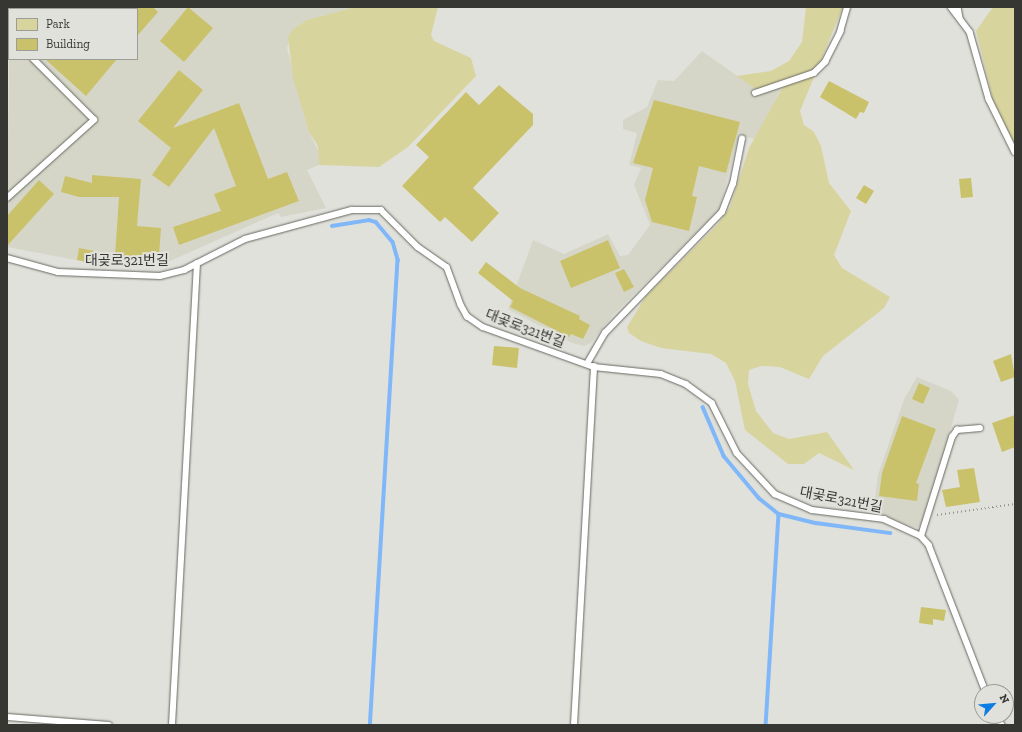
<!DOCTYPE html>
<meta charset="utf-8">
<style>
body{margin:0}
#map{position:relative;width:1022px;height:732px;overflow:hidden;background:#e1e1db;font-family:"Zilla Slab","Noto Sans KR",serif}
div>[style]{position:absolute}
.built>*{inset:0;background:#d6d6c8}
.green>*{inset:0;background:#d8d49e}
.stream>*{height:3.5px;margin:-1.75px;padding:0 1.75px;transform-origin:1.75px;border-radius:1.75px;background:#80b7f9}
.building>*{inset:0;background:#cac26a}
.path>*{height:2px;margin-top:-1px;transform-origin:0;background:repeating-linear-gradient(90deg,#94948f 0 1px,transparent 0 4px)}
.roads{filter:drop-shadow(0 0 1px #686862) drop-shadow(0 0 1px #686862)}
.service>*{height:5.5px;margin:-2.75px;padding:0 2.75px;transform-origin:2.75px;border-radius:2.75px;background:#fff}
span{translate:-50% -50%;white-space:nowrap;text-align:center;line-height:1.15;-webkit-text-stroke:4px #e1e1db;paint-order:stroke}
.street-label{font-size:14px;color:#363633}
.frame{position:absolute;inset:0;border:8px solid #363633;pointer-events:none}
.legend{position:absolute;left:8px;top:8px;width:130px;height:52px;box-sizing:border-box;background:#e1e1db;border:1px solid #9d9d98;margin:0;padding:5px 7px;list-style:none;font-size:12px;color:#363633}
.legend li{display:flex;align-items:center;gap:8px;height:20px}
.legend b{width:20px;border:1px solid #9d9d98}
.north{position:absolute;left:974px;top:684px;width:40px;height:40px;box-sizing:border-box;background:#e1e1db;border:1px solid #9d9d98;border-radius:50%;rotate:63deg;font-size:11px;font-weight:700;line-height:16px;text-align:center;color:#363633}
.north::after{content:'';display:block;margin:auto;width:14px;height:18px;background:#0d7de4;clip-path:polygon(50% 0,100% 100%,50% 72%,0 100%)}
</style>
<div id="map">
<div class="built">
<div style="clip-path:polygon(29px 7px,355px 7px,307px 20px,293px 29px,287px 48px,309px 132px,320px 154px,319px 165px,307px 170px,326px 208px,281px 217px,278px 213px,170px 261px,97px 264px,7px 247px,9px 46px,9px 59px,137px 59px,137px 9px)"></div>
<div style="clip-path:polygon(702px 51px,760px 92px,784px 84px,755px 139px,739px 135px,719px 210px,613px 315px,591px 343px,584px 346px,572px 343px,508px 309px,533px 240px,564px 254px,608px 234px,620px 256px,628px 255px,650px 225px,634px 185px,641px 168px,629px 165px,637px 133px,623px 129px,623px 120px,647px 107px,658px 80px,674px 81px)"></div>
<div style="clip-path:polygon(917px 377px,951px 391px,959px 400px,923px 523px,917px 528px,873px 512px,878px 475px,904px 399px)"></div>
</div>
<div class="green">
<div style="clip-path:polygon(355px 7px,438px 7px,431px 35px,434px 41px,471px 58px,476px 76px,408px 147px,379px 167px,319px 165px,318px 146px,309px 132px,293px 78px,288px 37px,293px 29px,307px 20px)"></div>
<div style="clip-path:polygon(806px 7px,843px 7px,800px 111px,804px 125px,814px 132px,821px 146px,829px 183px,851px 211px,834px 255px,842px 268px,890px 297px,884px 308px,823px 356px,809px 379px,780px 367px,761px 366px,749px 370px,748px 384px,756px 411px,773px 433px,789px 439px,827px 432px,854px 470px,819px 453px,804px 464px,788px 464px,745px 430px,735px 381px,726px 363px,711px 354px,661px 348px,641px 341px,629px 333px,627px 327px,646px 296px,718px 224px,730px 207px,749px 148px,784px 85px,760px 92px,737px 76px,771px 71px,789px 61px,802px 42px)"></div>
<div style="clip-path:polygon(993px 7px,1015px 7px,1015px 145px,993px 100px,976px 31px)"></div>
</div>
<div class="stream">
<div style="left:18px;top:9px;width:2px;rotate:-63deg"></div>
<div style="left:7px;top:22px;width:3px;rotate:-45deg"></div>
<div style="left:332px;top:226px;width:37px;rotate:-9deg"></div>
<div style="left:369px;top:220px;width:7px;rotate:16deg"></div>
<div style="left:376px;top:222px;width:26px;rotate:50deg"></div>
<div style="left:393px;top:242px;width:19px;rotate:74deg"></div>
<div style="left:398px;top:260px;width:466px;rotate:93.4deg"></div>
<div style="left:703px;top:407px;width:53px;rotate:66.8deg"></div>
<div style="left:724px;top:456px;width:55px;rotate:50.2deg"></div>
<div style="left:759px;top:498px;width:26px;rotate:39deg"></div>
<div style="left:779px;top:514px;width:211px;rotate:93.5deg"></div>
<div style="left:779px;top:514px;width:38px;rotate:14deg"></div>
<div style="left:816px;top:523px;width:75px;rotate:7.7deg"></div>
</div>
<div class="building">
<div style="clip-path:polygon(137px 7px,153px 7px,158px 12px,137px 36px)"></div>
<div style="clip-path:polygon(188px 7px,213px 28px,184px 62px,160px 41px)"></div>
<div style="clip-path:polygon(45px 59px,117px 59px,86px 96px)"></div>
<div style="clip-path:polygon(179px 70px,203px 90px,173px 128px,239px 103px,268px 179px,287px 172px,299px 201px,179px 245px,173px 227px,221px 211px,214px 194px,236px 186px,214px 128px,169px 187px,152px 175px,171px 148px,138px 121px)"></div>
<div style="clip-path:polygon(829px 81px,869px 102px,864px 113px,860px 112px,856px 119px,820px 97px)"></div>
<div style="clip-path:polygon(499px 85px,533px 114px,533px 125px,473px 188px,499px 213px,472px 242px,445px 217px,440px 222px,402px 186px,429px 157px,416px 145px,466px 92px,479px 105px)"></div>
<div style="clip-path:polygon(654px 100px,740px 122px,726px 173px,699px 166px,692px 196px,697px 197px,689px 231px,652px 222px,645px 200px,653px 168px,633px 163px)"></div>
<div style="clip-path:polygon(92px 175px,141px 179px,137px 226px,161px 228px,159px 256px,115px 256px,119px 197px,79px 197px,61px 192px,65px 176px,92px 183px)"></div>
<div style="clip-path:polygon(971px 178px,973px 197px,961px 198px,959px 179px)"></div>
<div style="clip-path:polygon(39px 180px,54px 194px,7px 246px,7px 216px)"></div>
<div style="clip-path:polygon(864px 185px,874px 191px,866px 204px,856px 198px)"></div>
<div style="clip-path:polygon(608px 240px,620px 268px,571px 288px,560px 261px)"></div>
<div style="clip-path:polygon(79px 248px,94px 251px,92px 263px,77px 260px)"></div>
<div style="clip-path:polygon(486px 262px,520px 288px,580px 316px,579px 319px,590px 325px,583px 339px,571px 334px,569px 337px,510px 307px,513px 301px,478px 273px)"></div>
<div style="clip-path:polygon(624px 269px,634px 287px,624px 292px,615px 273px)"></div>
<div style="clip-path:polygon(494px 346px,519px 348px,517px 368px,492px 365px)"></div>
<div style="clip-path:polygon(1011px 354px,1015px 377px,1001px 382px,993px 361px)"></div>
<div style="clip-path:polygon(919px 383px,930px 388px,923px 404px,912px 399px)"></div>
<div style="clip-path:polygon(1015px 415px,1015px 447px,1002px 452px,992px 423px)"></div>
<div style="clip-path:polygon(902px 416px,936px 429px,916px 483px,919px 484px,917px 501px,879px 496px,882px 473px)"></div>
<div style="clip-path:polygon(974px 468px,980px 502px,946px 507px,942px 490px,960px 487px,957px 470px)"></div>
<div style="clip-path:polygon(921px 607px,946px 610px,944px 621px,933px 619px,933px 625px,919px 623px)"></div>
</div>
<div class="path">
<div style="left:937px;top:515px;width:79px;rotate:-8deg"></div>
</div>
<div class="roads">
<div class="service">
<div style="left:951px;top:7px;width:31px;rotate:53deg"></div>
<div style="left:970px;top:32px;width:70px;rotate:74.2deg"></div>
<div style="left:989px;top:99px;width:59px;rotate:63.9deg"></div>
<div style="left:958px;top:7px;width:11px;rotate:80deg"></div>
<div style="left:54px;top:9px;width:3px;rotate:-45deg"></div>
<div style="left:755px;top:93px;width:62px;rotate:-18.7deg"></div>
<div style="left:814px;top:73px;width:16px;rotate:-45deg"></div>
<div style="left:825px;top:62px;width:34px;rotate:-63deg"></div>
<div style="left:840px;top:32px;width:26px;rotate:-74deg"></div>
<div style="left:7px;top:198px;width:117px;rotate:-41.9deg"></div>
<div style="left:94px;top:120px;width:86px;rotate:-135deg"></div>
<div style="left:7px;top:258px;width:53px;rotate:15.4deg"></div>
<div style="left:58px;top:272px;width:102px;rotate:2.2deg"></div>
<div style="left:160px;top:276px;width:25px;rotate:-14deg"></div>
<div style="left:184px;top:270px;width:68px;rotate:-26.9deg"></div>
<div style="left:245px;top:239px;width:111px;rotate:-15.2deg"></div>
<div style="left:352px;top:210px;width:29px"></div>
<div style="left:381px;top:210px;width:52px;rotate:45deg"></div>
<div style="left:418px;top:247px;width:35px;rotate:35deg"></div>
<div style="left:447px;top:267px;width:40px;rotate:69.8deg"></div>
<div style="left:461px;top:305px;width:13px;rotate:61deg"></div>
<div style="left:467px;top:316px;width:19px;rotate:35deg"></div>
<div style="left:483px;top:327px;width:118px;rotate:19.8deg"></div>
<div style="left:594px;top:367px;width:67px;rotate:6deg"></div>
<div style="left:661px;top:374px;width:27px;rotate:22deg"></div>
<div style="left:686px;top:384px;width:32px;rotate:36deg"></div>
<div style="left:712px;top:403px;width:56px;rotate:63.4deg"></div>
<div style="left:737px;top:453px;width:56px;rotate:47.2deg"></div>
<div style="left:775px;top:494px;width:40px;rotate:23.4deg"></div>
<div style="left:812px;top:510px;width:73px;rotate:7.1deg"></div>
<div style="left:884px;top:519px;width:41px;rotate:24.7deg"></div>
<div style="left:921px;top:536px;width:12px;rotate:48deg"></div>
<div style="left:929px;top:545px;width:158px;rotate:68.8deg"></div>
<div style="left:587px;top:364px;width:36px;rotate:-60deg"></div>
<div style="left:605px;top:333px;width:168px;rotate:-46deg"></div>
<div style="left:722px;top:212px;width:30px;rotate:-69deg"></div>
<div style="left:733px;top:184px;width:46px;rotate:-78.7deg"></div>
<div style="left:921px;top:536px;width:104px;rotate:-72.6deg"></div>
<div style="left:952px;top:437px;width:9px;rotate:-54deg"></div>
<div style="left:957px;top:430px;width:23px;rotate:-5deg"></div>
<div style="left:996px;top:716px;width:11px;rotate:56deg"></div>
<div style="left:7px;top:717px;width:102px;rotate:4.5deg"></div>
<div style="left:172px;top:725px;width:462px;rotate:-86.9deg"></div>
<div style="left:574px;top:725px;width:359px;rotate:-86.8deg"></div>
</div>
</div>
<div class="street-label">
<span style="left:127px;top:261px">대곶로321번길</span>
<span style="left:525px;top:329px;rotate:21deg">대곶로321번길</span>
<span style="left:841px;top:500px;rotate:11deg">대곶로321번길</span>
</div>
<div class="frame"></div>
<ul class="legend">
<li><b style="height:11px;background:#d8d49e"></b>Park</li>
<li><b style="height:11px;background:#cac26a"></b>Building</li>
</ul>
<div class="north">N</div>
</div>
